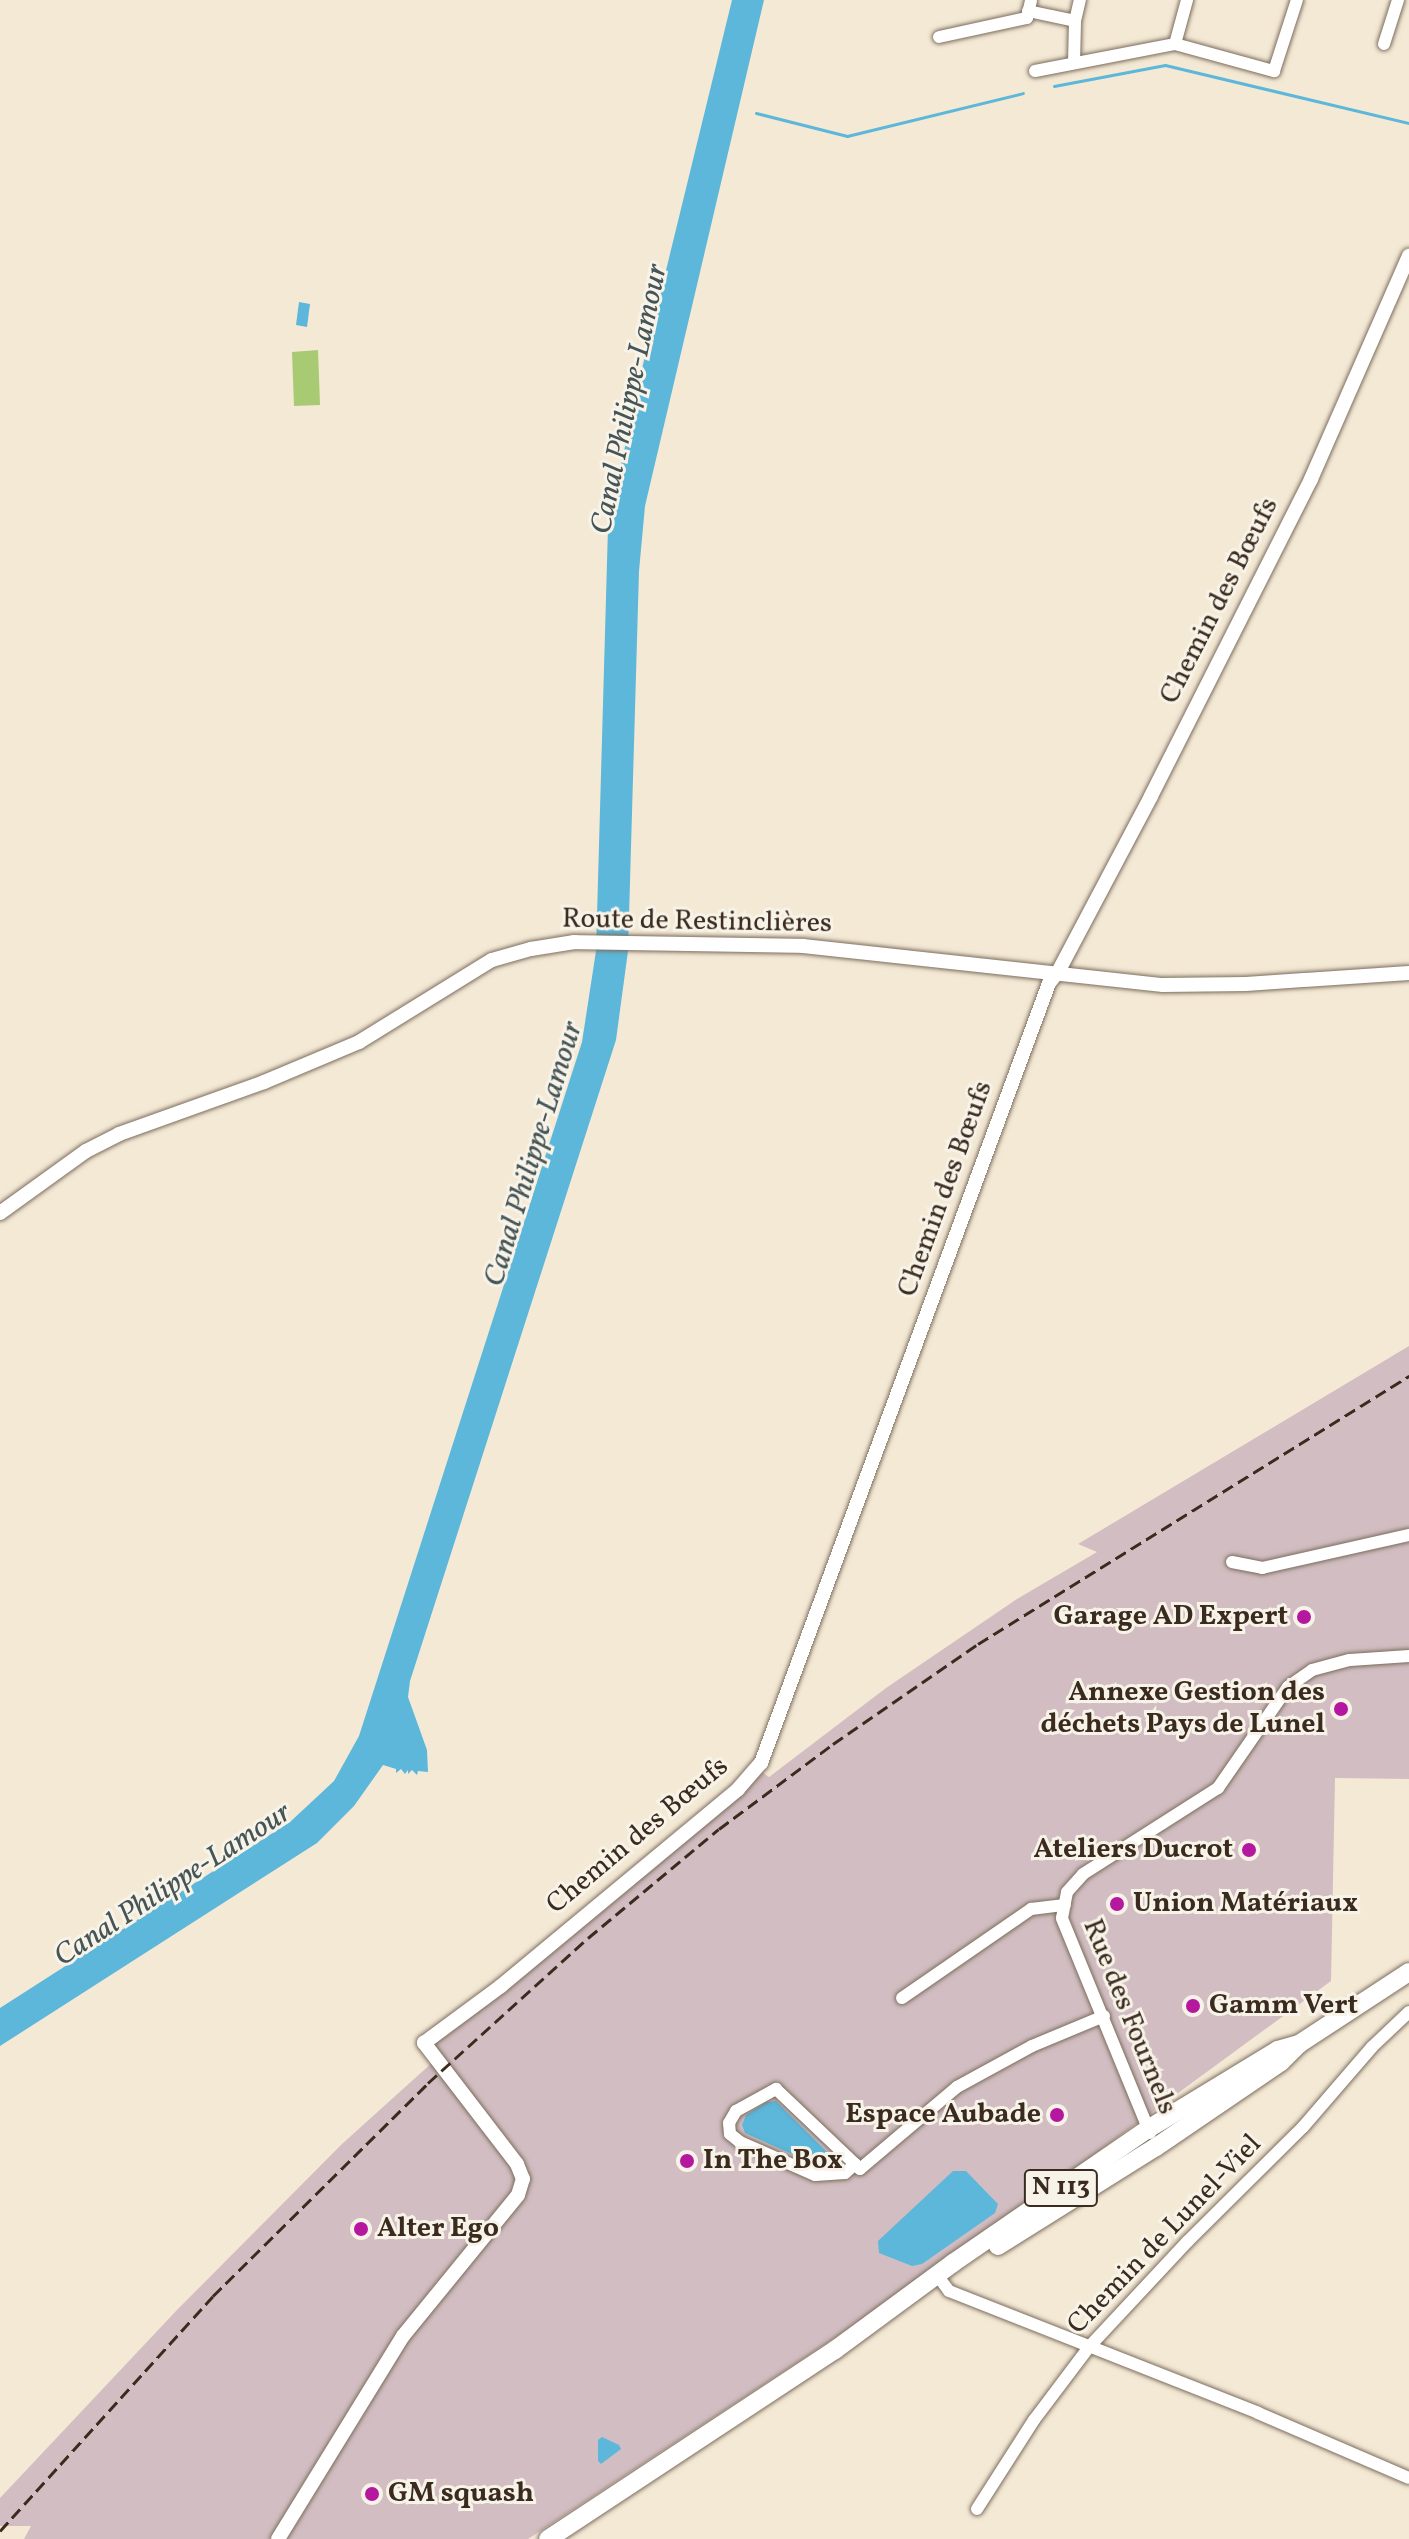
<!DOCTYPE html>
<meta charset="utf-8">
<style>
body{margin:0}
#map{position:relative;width:1409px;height:2539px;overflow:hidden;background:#f4e9d5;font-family:Vollkorn,serif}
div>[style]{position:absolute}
.industrial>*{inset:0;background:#d2bec2}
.green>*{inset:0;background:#a8ca73}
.water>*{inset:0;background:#5cb7da}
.stream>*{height:3px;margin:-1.5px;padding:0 1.5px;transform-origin:1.5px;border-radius:1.5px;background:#5cb7da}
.roads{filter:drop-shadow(0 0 2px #7c6d5e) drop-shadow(0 0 2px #7c6d5e)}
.minor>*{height:12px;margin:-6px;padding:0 6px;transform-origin:6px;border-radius:6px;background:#fff}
.tertiary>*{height:14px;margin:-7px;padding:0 7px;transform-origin:7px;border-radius:7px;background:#fff}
.primary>*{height:18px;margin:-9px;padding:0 9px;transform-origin:9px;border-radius:9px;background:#fff}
.rail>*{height:3px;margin-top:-1.5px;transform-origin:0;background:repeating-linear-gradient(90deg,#3b2a1e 0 12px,transparent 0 18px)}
.dots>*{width:22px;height:22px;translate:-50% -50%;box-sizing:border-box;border:4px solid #f7f3e8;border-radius:50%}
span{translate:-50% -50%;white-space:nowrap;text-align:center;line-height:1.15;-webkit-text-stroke:6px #f7f3e8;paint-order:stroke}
.shield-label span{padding:2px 6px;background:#f7f3e8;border:2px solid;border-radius:6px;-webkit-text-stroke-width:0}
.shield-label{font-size:26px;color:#3b2a1e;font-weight:700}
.street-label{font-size:28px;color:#3b2a1e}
.poi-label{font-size:28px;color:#3b2a1e;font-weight:700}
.right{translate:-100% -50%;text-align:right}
.left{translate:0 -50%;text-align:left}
.water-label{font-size:30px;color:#455456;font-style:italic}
</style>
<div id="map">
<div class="industrial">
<div style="clip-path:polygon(1409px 1346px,1409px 1779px,1335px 1778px,1331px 1981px,920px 2282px,528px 2539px,24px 2539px,31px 2526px,0 2526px,0 2498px,176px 2311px,342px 2144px,434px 2061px,434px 2044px,762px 1772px,769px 1777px,886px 1688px,1017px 1599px,1097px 1552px,1078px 1544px)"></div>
</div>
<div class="green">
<div style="clip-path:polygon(318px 350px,320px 405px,294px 406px,292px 352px)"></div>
</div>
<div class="water">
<div style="clip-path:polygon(732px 0,764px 0,645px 506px,639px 571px,628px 951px,616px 1040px,410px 1681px,408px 1697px,427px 1750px,428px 1772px,418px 1771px,417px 1775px,412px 1770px,408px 1774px,408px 1770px,405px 1774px,401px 1769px,396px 1773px,396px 1769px,383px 1765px,354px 1806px,317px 1843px,0 2046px,0 2008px,290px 1822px,334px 1781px,359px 1736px,582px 1042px,596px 951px,608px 527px,638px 385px)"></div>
<div style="clip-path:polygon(299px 302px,310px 304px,307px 327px,296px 325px)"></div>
<div style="clip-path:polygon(776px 2101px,827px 2152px,826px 2163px,816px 2165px,745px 2133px,742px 2125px,746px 2115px,767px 2102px)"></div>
<div style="clip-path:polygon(953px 2171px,966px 2171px,998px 2204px,995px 2213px,922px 2264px,912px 2266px,879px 2253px,878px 2241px)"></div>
<div style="clip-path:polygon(602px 2437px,619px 2445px,621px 2449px,601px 2464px,598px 2461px,598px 2440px)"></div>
</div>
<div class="stream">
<div style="left:1054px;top:86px;width:113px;rotate:-10.7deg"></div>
<div style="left:1165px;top:65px;width:251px;rotate:13.4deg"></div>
<div style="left:756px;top:113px;width:94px;rotate:14.2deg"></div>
<div style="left:847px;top:136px;width:181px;rotate:-13.7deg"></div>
</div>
<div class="roads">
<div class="minor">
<div style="left:1028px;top:11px;width:48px;rotate:12deg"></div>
<div style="left:939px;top:37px;width:90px;rotate:-12.2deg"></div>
<div style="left:1027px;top:18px;width:18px;rotate:-77deg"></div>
<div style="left:1175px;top:44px;width:46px;rotate:-74.7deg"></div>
<div style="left:1384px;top:44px;width:46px;rotate:-72.3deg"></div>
<div style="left:1074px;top:63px;width:42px;rotate:-88.6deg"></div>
<div style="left:1075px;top:21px;width:22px;rotate:-77deg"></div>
<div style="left:1035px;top:71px;width:143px;rotate:-10.9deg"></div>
<div style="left:1175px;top:44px;width:103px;rotate:15.3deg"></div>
<div style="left:1274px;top:71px;width:75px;rotate:-72.1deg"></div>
<div style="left:1232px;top:1562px;width:31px;rotate:11deg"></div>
<div style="left:1262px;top:1568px;width:151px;rotate:-12.7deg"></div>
<div style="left:902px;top:1998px;width:157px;rotate:-34.6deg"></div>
<div style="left:1031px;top:1909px;width:34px;rotate:-7deg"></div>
<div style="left:1150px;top:2133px;width:232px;rotate:-112.3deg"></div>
<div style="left:1062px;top:1918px;width:26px;rotate:-79deg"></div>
<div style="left:1067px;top:1892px;width:24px;rotate:-48deg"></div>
<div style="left:1083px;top:1874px;width:160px;rotate:-32.5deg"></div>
<div style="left:1218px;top:1788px;width:123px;rotate:-55.3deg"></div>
<div style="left:1288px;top:1687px;width:29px;rotate:-35deg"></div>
<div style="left:1312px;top:1670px;width:39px;rotate:-15deg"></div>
<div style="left:1350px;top:1660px;width:59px;rotate:-3.9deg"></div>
<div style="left:855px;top:2164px;width:13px;rotate:138deg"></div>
<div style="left:845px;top:2173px;width:30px;rotate:176deg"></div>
<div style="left:815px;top:2175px;width:82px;rotate:-156.3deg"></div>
<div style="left:740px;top:2142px;width:13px;rotate:-141deg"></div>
<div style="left:730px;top:2134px;width:11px;rotate:-95deg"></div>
<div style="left:729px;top:2123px;width:14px;rotate:-60deg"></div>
<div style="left:736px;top:2111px;width:46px;rotate:-28.8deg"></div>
<div style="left:776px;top:2089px;width:109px;rotate:43.5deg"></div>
<div style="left:855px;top:2164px;width:7px;rotate:45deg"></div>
<div style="left:860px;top:2169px;width:127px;rotate:-40.2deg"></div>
<div style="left:957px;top:2087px;width:85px;rotate:-28.7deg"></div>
<div style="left:1032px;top:2046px;width:78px;rotate:-22.6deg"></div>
<div style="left:943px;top:2283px;width:10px;rotate:53deg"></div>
<div style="left:949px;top:2291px;width:332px;rotate:21.5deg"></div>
<div style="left:1258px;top:2413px;width:164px;rotate:23.3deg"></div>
<div style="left:977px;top:2509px;width:106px;rotate:-57.4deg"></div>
<div style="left:1034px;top:2420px;width:91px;rotate:-53deg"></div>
<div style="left:1089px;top:2347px;width:144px;rotate:-47deg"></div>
<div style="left:1187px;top:2242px;width:163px;rotate:-44.8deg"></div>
<div style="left:1303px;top:2127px;width:106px;rotate:-49.2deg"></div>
<div style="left:1372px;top:2047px;width:51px;rotate:-43.4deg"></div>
</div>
<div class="tertiary">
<div style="left:0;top:1213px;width:106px;rotate:-35.8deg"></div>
<div style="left:86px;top:1151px;width:37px;rotate:-27deg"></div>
<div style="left:119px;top:1134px;width:154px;rotate:-19.7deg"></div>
<div style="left:264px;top:1082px;width:103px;rotate:-22.8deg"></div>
<div style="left:359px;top:1042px;width:156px;rotate:-31.7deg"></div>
<div style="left:492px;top:960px;width:41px;rotate:-15.8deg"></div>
<div style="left:531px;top:949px;width:44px;rotate:-9.2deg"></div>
<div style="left:574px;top:942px;width:229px;rotate:1deg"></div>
<div style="left:803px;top:946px;width:362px;rotate:6.2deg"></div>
<div style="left:1163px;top:985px;width:83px;rotate:-0.7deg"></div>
<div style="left:1246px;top:984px;width:163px;rotate:-3.9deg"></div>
<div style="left:278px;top:2539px;width:238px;rotate:-58.4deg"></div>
<div style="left:403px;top:2336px;width:182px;rotate:-50.8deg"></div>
<div style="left:518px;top:2195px;width:17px;rotate:-73deg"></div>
<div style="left:523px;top:2179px;width:16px;rotate:-112deg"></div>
<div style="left:517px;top:2164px;width:153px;rotate:-127.5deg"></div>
<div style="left:424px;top:2043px;width:96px;rotate:-36.5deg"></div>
<div style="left:501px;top:1986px;width:308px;rotate:-39.7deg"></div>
<div style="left:738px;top:1789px;width:35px;rotate:-49deg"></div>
<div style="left:761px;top:1763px;width:831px;rotate:-69.73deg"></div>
<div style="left:1049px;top:983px;width:14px;rotate:-51deg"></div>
<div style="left:1058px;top:972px;width:199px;rotate:-62.1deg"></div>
<div style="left:1151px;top:796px;width:355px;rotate:-63.2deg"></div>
<div style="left:1311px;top:479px;width:244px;rotate:-66.3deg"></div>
</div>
<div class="primary">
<div style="left:998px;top:2246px;width:186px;rotate:-32.1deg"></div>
<div style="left:1156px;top:2147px;width:151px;rotate:-34.2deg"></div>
<div style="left:1281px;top:2062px;width:25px;rotate:-45deg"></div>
<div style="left:1299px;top:2044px;width:131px;rotate:-33.2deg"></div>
<div style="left:548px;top:2539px;width:344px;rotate:-33.4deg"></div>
<div style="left:835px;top:2350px;width:147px;rotate:-36.4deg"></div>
<div style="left:953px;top:2263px;width:237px;rotate:-34.5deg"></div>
<div style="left:1148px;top:2129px;width:152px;rotate:-31.3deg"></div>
<div style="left:1278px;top:2050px;width:22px;rotate:-16deg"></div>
</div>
</div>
<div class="rail">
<div style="left:0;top:2531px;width:317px;rotate:-47.8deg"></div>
<div style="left:213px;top:2296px;width:303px;rotate:-44.7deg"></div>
<div style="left:428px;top:2083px;width:216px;rotate:-42.2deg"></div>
<div style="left:588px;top:1938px;width:170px;rotate:-39.8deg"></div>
<div style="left:719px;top:1829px;width:142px;rotate:-36.7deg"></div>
<div style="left:833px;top:1744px;width:176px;rotate:-34.6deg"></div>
<div style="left:978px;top:1644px;width:508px;rotate:-31.87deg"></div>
</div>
<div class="dots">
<div style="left:1304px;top:1617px;background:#b5179e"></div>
<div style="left:1341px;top:1709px;background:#b5179e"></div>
<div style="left:1249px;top:1850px;background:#b5179e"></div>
<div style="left:1117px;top:1904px;background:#b5179e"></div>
<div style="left:1193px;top:2006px;background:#b5179e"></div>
<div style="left:1057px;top:2115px;background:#b5179e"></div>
<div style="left:687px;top:2161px;background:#b5179e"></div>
<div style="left:361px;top:2229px;background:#b5179e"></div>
<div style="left:372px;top:2494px;background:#b5179e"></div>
</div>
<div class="shield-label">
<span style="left:1061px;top:2188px">N 113</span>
</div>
<div class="street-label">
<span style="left:1220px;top:601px;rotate:-63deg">Chemin des Bœufs</span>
<span style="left:697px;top:922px;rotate:1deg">Route de Restinclières</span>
<span style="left:946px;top:1189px;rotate:-70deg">Chemin des Bœufs</span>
<span style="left:638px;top:1836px;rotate:-40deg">Chemin des Bœufs</span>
<span style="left:1129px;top:2017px;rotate:68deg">Rue des Fournels</span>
<span style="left:1165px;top:2235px;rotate:-46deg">Chemin de Lunel-Viel</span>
</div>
<div class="poi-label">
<span class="right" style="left:1288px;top:1617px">Garage AD Expert</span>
<span class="right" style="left:1325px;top:1709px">Annexe Gestion des<br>déchets Pays de Lunel</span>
<span class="right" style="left:1233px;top:1850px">Ateliers Ducrot</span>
<span class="left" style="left:1133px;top:1904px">Union Matériaux</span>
<span class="left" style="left:1209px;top:2006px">Gamm Vert</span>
<span class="right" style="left:1041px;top:2115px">Espace Aubade</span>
<span class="left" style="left:703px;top:2161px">In The Box</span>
<span class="left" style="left:377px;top:2229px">Alter Ego</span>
<span class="left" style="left:388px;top:2494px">GM squash</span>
</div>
<div class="water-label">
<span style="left:630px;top:399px;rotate:-78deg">Canal Philippe-Lamour</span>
<span style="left:534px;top:1154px;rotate:-73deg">Canal Philippe-Lamour</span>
<span style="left:173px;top:1885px;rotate:-33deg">Canal Philippe-Lamour</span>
</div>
</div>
